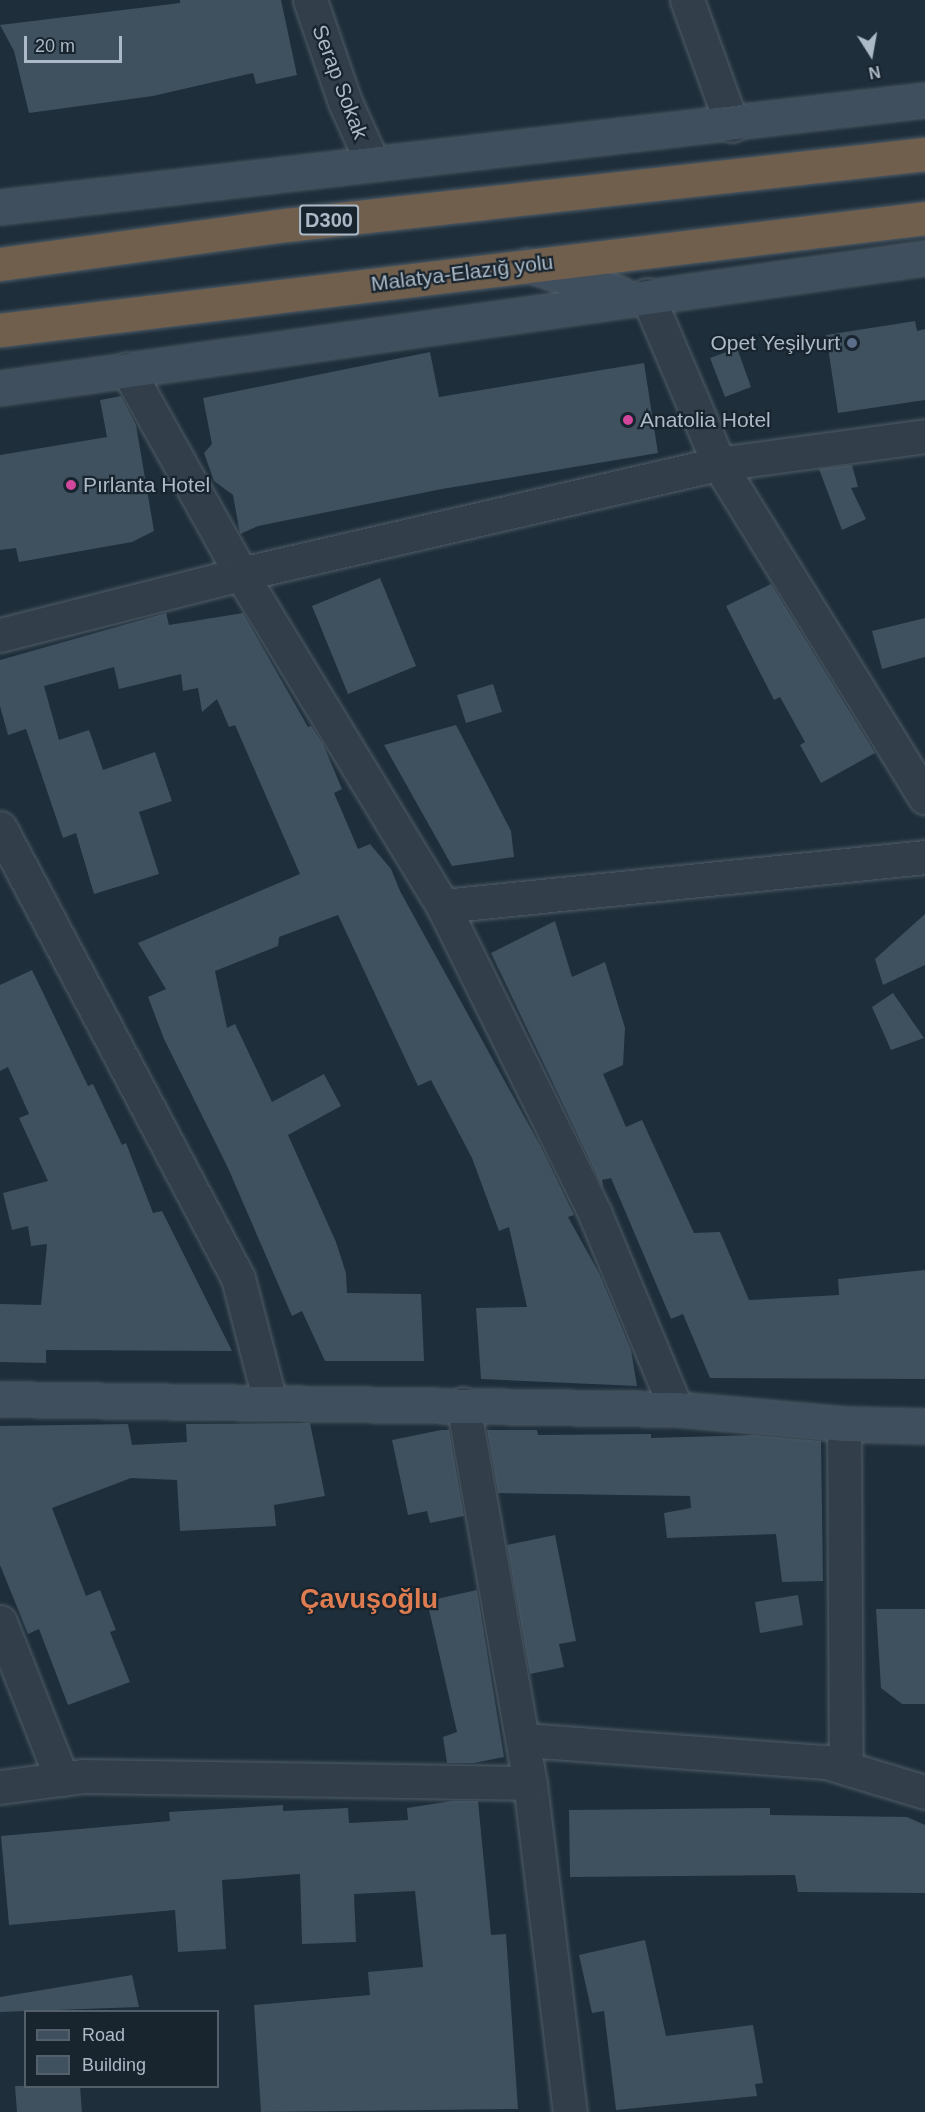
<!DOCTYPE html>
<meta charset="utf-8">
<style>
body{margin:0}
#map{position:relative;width:925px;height:2112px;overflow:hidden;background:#1e2e3a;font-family:Arial,sans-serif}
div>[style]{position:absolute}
.building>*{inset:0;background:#3f515f}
.roads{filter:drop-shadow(0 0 2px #505d68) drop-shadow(0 0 2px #505d68)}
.street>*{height:33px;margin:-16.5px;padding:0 16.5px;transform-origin:16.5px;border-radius:16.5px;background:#323f4a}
.secondary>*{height:33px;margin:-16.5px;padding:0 16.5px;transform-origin:16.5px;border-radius:16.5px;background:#404f5e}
.highway>*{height:33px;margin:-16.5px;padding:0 16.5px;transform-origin:16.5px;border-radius:16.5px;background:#715f4e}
.dots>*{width:16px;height:16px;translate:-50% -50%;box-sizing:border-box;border:3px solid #18242e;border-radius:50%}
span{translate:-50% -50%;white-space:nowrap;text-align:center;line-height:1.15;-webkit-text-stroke:4.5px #18242e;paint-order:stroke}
.shield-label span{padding:2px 4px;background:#18242e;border:2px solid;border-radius:4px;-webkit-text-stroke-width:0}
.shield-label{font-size:20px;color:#acbac7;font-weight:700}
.street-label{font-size:21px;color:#acbac7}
.poi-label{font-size:21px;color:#acbac7}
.right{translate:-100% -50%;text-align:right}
.left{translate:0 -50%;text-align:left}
.district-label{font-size:27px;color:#dd7b51;font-weight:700}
.legend{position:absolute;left:24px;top:2010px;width:195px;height:78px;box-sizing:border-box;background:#18242e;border:2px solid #53606b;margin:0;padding:8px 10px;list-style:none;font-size:18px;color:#acbac7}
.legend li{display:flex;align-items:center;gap:12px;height:30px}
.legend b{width:30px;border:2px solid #53606b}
.north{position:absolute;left:841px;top:24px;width:60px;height:60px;-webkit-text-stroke:4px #18242e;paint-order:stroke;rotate:169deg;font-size:16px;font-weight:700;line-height:24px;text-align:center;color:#acbac7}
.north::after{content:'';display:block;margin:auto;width:21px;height:27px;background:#acbac7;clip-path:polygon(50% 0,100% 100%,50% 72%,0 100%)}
.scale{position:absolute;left:24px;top:36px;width:98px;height:27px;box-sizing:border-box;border:3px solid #acbac7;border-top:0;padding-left:8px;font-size:18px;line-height:21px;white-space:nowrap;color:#acbac7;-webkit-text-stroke:4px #18242e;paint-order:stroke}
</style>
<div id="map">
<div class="building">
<div style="clip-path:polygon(180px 0,281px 0,297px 75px,256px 84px,253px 73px,153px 96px,29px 113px,14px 51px,0 25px,180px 3px)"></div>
<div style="clip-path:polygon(915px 321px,917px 331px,925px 329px,925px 400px,838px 413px,826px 335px)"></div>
<div style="clip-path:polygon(737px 348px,751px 387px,725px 397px,710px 358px)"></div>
<div style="clip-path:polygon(430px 352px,439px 397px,644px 363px,658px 453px,442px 489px,258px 526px,240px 534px,233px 495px,214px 481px,204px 453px,212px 444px,203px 398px)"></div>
<div style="clip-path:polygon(121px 396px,136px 425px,154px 531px,132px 542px,19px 562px,16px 548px,0 550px,0 455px,107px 437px,100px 400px)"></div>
<div style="clip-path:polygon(852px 465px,858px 487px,851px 488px,866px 519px,842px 530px,819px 469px)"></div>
<div style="clip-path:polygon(380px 578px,416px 666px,348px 694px,312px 606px)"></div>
<div style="clip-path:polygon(771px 584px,875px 753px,821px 783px,800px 745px,805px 742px,780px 697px,774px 700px,726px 606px)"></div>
<div style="clip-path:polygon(166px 613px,169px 625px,243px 613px,308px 727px,311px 726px,323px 744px,342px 789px,334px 793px,358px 849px,370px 844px,391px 869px,400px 891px,541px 1147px,574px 1215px,568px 1217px,599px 1273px,631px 1350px,637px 1386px,481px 1379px,476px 1308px,527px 1307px,509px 1227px,499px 1231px,472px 1158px,431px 1080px,418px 1086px,338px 915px,279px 937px,278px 946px,215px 971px,227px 1028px,235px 1024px,272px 1102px,324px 1074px,341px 1106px,288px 1135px,336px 1242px,346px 1273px,347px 1293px,421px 1294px,424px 1361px,325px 1361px,302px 1311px,292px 1316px,228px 1168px,164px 1039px,148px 997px,166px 989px,138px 943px,300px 874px,235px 725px,229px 727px,217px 699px,202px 712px,198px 688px,183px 691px,181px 674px,119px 689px,114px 667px,44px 686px,59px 740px,89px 730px,103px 770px,155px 752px,172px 801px,139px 812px,159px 874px,94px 894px,76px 833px,63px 838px,26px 729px,8px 735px,0 706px,0 660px)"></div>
<div style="clip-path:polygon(925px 618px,925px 657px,882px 669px,872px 631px)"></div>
<div style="clip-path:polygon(493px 684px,502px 712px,466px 723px,457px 695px)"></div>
<div style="clip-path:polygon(456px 725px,511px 831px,514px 857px,452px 866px,384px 745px)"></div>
<div style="clip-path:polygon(925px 914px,925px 965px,883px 985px,875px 959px)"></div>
<div style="clip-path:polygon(555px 921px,572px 977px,605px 962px,625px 1028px,623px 1065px,603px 1074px,626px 1127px,642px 1120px,694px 1233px,720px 1232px,749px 1300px,839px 1295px,838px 1279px,925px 1270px,925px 1379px,710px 1378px,683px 1314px,671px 1319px,611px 1178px,602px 1180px,603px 1188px,491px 953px)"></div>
<div style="clip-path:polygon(32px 970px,88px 1086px,93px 1084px,122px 1145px,126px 1143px,153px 1213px,162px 1211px,232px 1351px,46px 1350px,46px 1363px,0 1362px,0 1304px,41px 1305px,47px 1244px,31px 1246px,28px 1226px,12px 1230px,3px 1193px,48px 1181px,19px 1118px,29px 1114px,8px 1067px,0 1071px,0 985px)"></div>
<div style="clip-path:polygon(893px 993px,924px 1038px,891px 1050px,872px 1007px)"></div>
<div style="clip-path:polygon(310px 1423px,325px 1496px,274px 1505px,276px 1526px,180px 1531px,177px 1480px,131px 1478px,52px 1508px,86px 1596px,100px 1590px,116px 1630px,110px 1632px,130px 1682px,68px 1705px,39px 1629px,28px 1634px,0 1565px,0 1426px,128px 1424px,132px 1445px,187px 1442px,186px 1424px)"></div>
<div style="clip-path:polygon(441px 1430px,449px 1430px,464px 1516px,430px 1523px,427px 1511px,408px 1515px,392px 1440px)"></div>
<div style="clip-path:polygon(487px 1430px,537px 1430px,538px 1435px,651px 1434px,651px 1438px,755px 1435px,821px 1441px,823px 1581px,782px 1582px,776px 1534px,667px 1538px,664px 1513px,691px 1508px,690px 1496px,498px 1493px)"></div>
<div style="clip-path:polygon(555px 1535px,576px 1641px,559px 1644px,564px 1667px,530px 1674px,507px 1545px)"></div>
<div style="clip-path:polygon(477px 1590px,504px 1757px,474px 1763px,447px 1763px,443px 1737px,457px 1732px,427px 1601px)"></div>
<div style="clip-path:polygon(798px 1595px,803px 1625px,760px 1633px,755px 1602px)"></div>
<div style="clip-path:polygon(876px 1609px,925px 1609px,925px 1704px,902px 1704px,881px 1688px)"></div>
<div style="clip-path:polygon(452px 1801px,478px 1801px,491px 1935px,506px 1934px,518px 2109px,261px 2112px,254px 2005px,370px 1995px,368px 1972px,423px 1967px,415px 1891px,354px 1894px,356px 1942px,302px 1944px,300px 1874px,222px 1880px,226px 1949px,178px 1952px,175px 1910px,9px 1925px,1px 1836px,170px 1821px,169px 1812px,283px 1805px,283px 1811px,348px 1808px,349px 1823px,408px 1820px,407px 1808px)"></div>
<div style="clip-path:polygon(770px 1808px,770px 1815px,907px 1817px,925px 1825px,925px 1893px,798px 1892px,795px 1875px,570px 1877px,569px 1810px)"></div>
<div style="clip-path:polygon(645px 1940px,666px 2036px,753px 2025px,763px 2083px,755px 2084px,757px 2096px,616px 2110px,604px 2011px,592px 2013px,579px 1955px)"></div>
<div style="clip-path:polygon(132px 1975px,139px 2007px,0 2012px,0 1997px)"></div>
<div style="clip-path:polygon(15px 2086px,80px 2086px,82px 2112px,17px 2112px)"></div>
</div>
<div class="roads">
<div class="street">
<div style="left:310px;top:0;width:108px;rotate:71.1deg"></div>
<div style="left:345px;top:102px;width:68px;rotate:65.7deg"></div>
<div style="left:687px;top:0;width:133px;rotate:70.2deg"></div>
<div style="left:647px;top:295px;width:184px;rotate:66.9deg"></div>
<div style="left:719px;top:464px;width:392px;rotate:58.3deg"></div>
<div style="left:127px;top:369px;width:235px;rotate:60.9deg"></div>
<div style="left:241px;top:574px;width:389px;rotate:58.7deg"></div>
<div style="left:443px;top:906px;width:343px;rotate:63.7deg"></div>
<div style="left:595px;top:1214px;width:211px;rotate:67.4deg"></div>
<div style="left:0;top:635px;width:249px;rotate:-14.2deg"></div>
<div style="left:241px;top:574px;width:490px;rotate:-13deg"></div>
<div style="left:719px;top:464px;width:208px;rotate:-7.7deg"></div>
<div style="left:0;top:828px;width:509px;rotate:62.13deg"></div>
<div style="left:238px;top:1278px;width:128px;rotate:75.5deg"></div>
<div style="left:443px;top:906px;width:484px;rotate:-5.8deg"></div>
<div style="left:463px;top:1404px;width:385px;rotate:80deg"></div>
<div style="left:530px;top:1783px;width:331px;rotate:83.1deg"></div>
<div style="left:844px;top:1424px;width:341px;rotate:89.7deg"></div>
<div style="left:0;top:1622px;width:169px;rotate:68.5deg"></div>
<div style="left:524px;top:1740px;width:303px;rotate:4.2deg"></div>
<div style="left:826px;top:1762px;width:103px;rotate:16.9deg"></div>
<div style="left:0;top:1787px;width:85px;rotate:-7.5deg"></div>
<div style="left:84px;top:1776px;width:446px;rotate:0.9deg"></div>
</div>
<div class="secondary">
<div style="left:0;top:207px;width:931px;rotate:-6.6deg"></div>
<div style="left:527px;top:265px;width:98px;rotate:17.1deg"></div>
<div style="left:0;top:388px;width:934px;rotate:-8deg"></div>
<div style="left:0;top:1399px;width:676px;rotate:0.85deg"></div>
<div style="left:676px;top:1409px;width:169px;rotate:5.1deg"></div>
<div style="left:844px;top:1424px;width:81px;rotate:1.4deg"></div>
</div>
<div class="highway">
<div style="left:0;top:264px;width:289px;rotate:-7.8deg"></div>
<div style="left:286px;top:225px;width:643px;rotate:-6.34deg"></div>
<div style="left:0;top:330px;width:932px;rotate:-6.9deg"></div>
</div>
</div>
<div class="dots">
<div style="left:852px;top:343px;background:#5c6f8a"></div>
<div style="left:628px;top:420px;background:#d1479c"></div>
<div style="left:71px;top:485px;background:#d1479c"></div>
</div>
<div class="shield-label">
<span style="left:329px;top:220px">D300</span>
</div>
<div class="street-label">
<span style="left:340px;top:82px;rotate:69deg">Serap Sokak</span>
<span style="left:462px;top:273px;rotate:-7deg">Malatya-Elazığ yolu</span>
</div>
<div class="poi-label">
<span class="right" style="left:840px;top:343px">Opet Yeşilyurt</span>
<span class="left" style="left:640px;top:420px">Anatolia Hotel</span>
<span class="left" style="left:83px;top:485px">Pırlanta Hotel</span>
</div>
<div class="district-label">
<span style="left:369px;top:1600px">Çavuşoğlu</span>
</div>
<ul class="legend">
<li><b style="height:8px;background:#404f5e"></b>Road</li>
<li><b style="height:16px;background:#3f515f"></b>Building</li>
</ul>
<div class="north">N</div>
<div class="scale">20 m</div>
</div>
